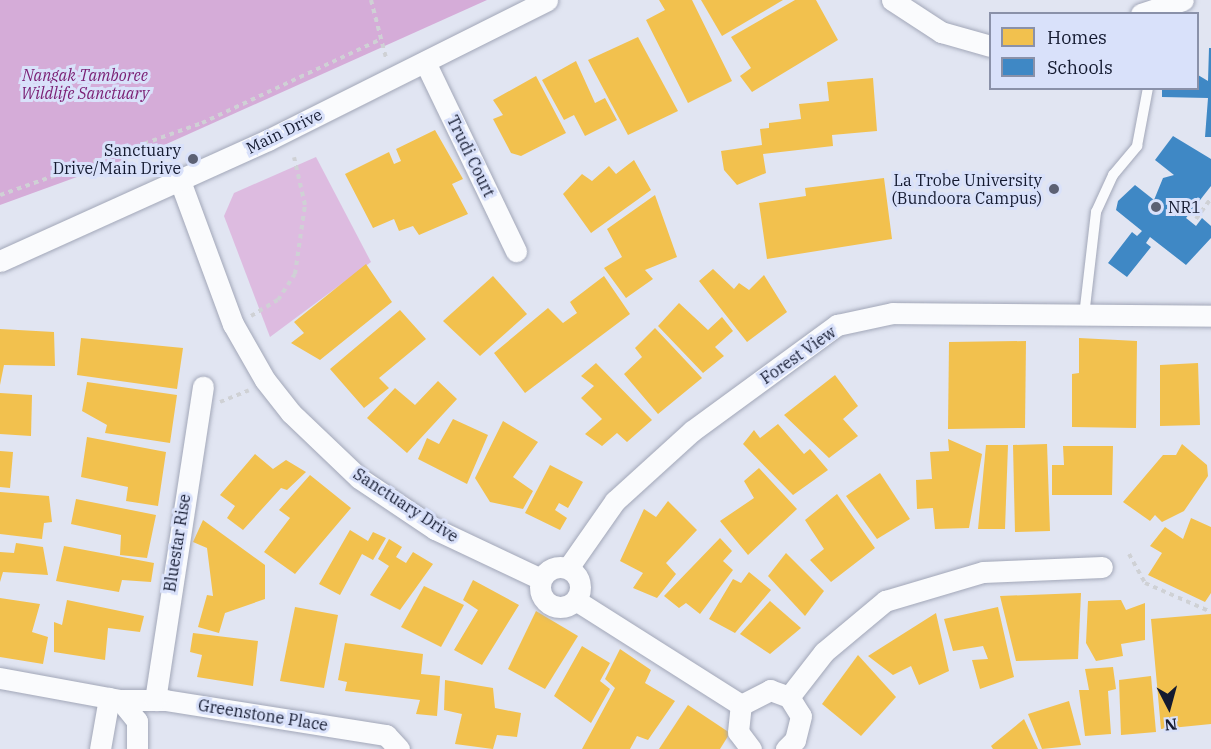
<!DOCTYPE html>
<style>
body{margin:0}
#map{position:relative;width:1211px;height:749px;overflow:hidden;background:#e1e5f2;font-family:"IBM Plex Serif",serif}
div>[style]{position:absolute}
.green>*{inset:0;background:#ddbbe0}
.forest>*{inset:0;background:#d5acd8}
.homes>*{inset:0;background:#f2c14e}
.schools>*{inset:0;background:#3f88c5}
.path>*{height:4px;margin-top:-2px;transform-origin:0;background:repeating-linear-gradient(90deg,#cfd1d5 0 4.5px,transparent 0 9px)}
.roads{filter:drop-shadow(0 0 2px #a2a7b8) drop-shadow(0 0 2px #a2a7b8)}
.lane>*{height:10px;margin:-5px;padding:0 5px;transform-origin:5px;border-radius:5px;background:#fafbfd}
.street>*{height:21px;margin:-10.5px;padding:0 10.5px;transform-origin:10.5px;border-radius:10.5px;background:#fafbfd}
.street>.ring{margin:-10.5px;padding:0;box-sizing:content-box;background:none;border:21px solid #fafbfd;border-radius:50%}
.dots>*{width:16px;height:16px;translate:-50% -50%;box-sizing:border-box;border:3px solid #d9e1fa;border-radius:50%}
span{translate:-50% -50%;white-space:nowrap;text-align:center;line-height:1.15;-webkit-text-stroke:6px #d9e1fa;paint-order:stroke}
.park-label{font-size:16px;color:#7a1e73;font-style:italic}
.street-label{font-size:16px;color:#141a30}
.poi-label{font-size:16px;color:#141a30}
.right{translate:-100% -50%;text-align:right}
.left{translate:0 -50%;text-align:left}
.legend{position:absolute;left:989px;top:12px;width:210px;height:78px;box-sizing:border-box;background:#d9e1fa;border:2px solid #8a91a9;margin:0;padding:8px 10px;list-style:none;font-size:18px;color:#141a30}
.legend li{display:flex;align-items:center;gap:12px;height:30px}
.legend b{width:30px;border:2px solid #8a91a9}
.north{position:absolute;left:1139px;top:677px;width:60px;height:60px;-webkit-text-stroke:4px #d9e1fa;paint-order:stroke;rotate:174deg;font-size:16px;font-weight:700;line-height:24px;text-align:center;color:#141a30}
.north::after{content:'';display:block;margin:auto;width:21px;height:27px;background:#141a30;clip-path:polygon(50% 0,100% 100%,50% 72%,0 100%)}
</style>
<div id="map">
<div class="green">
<div style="clip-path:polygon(316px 157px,371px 262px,270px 337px,224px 216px,234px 193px)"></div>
</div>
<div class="forest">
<div style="clip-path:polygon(0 0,487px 0,162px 146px,0 205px)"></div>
</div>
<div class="homes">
<div style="clip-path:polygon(659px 0,692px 0,732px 81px,688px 103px,646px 20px,665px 10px)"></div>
<div style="clip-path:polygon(701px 0,783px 0,722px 36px)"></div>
<div style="clip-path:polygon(795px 0,816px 0,838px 40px,752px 92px,740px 76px,751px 68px,731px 37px)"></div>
<div style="clip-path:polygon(638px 37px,678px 111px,628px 135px,588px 60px)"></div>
<div style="clip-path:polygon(576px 61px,595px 103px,605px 98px,617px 120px,585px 136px,574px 115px,564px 120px,542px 80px)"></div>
<div style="clip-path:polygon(536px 76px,566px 133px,521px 156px,511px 153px,493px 119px,503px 115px,493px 100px)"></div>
<div style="clip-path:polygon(873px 78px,877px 131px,832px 135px,833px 146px,763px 154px,766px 173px,737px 185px,724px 170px,721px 151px,762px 145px,760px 129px,769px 128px,769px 123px,801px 119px,799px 104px,829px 101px,827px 82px)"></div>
<div style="clip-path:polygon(435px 130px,463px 179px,452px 184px,468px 214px,419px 235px,413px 226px,399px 231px,394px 219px,373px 228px,345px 174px,389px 152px,394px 164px,401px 161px,396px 149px)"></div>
<div style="clip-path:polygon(634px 160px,651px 190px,591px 233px,563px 194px,582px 174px,592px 181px,609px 166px,616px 174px)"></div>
<div style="clip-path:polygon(884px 178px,892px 239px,767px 259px,759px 203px,806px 196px,805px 188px)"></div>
<div style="clip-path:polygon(655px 195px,677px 257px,645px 270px,653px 279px,626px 298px,604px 268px,622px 257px,607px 229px)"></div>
<div style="clip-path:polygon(366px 264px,392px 302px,320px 360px,291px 343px,304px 333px,294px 322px)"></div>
<div style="clip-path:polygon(713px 269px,734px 289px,739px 283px,749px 290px,764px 275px,787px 312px,747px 342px,699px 281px)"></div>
<div style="clip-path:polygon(493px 276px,527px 314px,480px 356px,443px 321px)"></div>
<div style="clip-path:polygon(604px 276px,630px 314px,525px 393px,494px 353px,548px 308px,563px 323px,577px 313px,570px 302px)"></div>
<div style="clip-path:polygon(679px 303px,708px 330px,722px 317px,733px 331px,715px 347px,724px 356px,703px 373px,658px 326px)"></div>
<div style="clip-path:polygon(400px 310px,426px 339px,379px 378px,389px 388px,364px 408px,330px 369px)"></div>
<div style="clip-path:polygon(655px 328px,702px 378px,658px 414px,624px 374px,642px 357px,635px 348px)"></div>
<div style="clip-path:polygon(0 329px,54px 332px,55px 366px,4px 365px,0 385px)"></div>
<div style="clip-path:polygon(81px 338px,183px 348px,177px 389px,77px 375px)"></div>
<div style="clip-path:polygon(1079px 338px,1137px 341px,1136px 428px,1072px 427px,1072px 374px,1079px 373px)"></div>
<div style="clip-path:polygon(1026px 341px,1025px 428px,948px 429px,949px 342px)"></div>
<div style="clip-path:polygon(596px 363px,652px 420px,627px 442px,617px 433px,602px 446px,585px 434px,602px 419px,581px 398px,594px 386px,581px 376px)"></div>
<div style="clip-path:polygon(1198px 363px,1200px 425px,1160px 426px,1160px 365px)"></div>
<div style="clip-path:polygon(835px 375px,858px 406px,843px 419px,858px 436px,829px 458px,784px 415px)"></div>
<div style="clip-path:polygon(438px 381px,457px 399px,407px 453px,367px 418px,395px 388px,415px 405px)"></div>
<div style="clip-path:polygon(87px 382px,177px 395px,170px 443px,105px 433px,107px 425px,82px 411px)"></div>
<div style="clip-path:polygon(0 393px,32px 395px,31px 436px,0 434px)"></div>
<div style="clip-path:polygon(453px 419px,488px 435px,467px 484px,418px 459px,427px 438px,439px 444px)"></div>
<div style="clip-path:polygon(503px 421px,538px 442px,513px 477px,533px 491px,523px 509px,490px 502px,475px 478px)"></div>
<div style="clip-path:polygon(778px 424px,804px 454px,810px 449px,828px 470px,793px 495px,743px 444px,754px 430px,760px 438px)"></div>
<div style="clip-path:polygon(87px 437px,166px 452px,158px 506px,126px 501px,128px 487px,81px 477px)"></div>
<div style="clip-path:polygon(948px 439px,982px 454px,969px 528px,935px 529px,933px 508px,917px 509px,916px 480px,932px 479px,930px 452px,949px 451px)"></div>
<div style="clip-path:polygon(1047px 444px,1050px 531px,1015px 532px,1013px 445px)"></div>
<div style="clip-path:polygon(1182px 444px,1207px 465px,1208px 476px,1184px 511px,1162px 522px,1155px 515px,1150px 521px,1123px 502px,1163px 455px,1176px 455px)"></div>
<div style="clip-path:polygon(986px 445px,1008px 445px,1005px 529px,978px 529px)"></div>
<div style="clip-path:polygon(1063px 446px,1113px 446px,1112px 495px,1052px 495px,1052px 465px,1064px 465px)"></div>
<div style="clip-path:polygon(0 451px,13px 452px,10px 488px,0 487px)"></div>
<div style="clip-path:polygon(255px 454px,273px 469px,286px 460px,306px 472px,287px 490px,281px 488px,243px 530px,227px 518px,235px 506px,220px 495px)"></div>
<div style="clip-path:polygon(550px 465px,583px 482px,568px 508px,559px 503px,555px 510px,567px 518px,560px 530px,525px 513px)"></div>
<div style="clip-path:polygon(759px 468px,797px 509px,748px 555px,720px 521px,754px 498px,744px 481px)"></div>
<div style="clip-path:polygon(880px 473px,910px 519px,877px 539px,846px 496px)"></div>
<div style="clip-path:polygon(310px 475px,351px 508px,295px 574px,264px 552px,290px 518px,279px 510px)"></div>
<div style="clip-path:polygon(0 492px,49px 496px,52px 522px,44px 523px,42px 539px,0 534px)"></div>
<div style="clip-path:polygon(837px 494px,875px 548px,831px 582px,810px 560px,824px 549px,805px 520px)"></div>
<div style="clip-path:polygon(76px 499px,156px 515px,147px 558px,120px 555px,121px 535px,71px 524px)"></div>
<div style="clip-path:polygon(668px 501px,697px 530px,666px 563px,676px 574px,657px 598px,633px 588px,643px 573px,620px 561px,644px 509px,656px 517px)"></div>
<div style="clip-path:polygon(1191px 518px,1211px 527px,1211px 593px,1205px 602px,1148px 575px,1162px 553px,1150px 546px,1165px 527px,1183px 539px)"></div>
<div style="clip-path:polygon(203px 520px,265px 565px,265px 599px,225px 613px,219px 633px,198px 627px,207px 595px,213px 596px,207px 548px,193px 542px)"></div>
<div style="clip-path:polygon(350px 530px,368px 541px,373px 532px,386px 538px,373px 560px,362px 554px,340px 595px,319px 584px)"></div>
<div style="clip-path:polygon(720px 538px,732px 551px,723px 561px,733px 570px,700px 614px,686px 603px,679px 608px,664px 596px)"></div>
<div style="clip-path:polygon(389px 539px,402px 547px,396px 557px,406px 563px,413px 552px,433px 564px,400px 610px,370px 595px,389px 566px,378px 559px)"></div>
<div style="clip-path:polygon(16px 543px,43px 547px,48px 575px,3px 572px,0 582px,0 552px,14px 553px)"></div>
<div style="clip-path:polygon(64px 546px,154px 563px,151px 582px,122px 580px,119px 592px,56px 581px)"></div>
<div style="clip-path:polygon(786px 553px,824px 591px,805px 616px,768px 576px)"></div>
<div style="clip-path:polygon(749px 572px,771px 590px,735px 633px,709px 619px,733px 579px,741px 583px)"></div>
<div style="clip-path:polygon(473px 580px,519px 605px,482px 665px,454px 650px,478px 610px,463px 600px)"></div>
<div style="clip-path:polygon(424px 586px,464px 605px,441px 647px,401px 627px)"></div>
<div style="clip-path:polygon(1081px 593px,1078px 659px,1016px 661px,1000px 596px)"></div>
<div style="clip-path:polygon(0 598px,40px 604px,32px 632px,48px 637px,43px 664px,0 657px)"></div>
<div style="clip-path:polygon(67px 600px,144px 616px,140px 632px,108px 628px,105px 660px,54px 652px,54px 622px,62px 625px)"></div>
<div style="clip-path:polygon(1121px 600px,1126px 610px,1145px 603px,1145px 640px,1121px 644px,1123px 656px,1096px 661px,1086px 643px,1088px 601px)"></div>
<div style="clip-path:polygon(770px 601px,801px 628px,770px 654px,740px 634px)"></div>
<div style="clip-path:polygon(295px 607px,338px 615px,324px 688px,280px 681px)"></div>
<div style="clip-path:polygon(998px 607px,1014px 677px,980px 689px,972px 660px,988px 659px,983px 646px,953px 651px,944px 619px)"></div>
<div style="clip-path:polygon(536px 611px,578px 636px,545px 689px,508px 669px)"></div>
<div style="clip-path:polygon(936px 613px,949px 671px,919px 685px,911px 666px,893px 675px,868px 656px)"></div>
<div style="clip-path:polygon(1211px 614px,1211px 724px,1161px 729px,1151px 619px)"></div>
<div style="clip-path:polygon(193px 633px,258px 641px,253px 686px,197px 677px,202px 655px,190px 652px)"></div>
<div style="clip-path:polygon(345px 643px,423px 654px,421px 674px,440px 676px,437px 716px,416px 714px,420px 700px,345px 691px,347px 682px,338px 680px)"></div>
<div style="clip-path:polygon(582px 646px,610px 663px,600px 681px,610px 689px,591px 723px,554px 696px)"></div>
<div style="clip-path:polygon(620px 649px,651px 670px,645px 683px,675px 701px,648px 740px,637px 736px,630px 749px,582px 749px,615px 688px,605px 679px)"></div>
<div style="clip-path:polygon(858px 655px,896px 697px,861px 736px,822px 704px)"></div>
<div style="clip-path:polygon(1113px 667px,1116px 689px,1108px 691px,1111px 734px,1085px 736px,1079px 690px,1089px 690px,1085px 669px)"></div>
<div style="clip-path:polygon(1151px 676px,1156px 732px,1121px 735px,1119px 680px)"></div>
<div style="clip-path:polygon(445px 680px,493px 688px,495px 708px,521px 713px,517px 737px,497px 735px,493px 749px,455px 744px,462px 714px,444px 710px)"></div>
<div style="clip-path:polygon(1069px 701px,1081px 745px,1042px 749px,1028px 714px)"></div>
<div style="clip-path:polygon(688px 705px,730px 733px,720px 749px,659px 749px)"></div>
<div style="clip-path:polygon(1024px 719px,1038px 749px,993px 749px,991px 746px)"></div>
</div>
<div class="schools">
<div style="clip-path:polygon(1209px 48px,1211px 48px,1211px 137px,1205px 137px,1208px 98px,1162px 97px,1162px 88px,1198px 88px,1198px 75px,1208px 81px)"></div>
<div style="clip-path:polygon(1173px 136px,1211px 159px,1211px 186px,1186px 218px,1196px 226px,1202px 218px,1211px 226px,1211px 238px,1186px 265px,1150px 237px,1146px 243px,1151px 247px,1127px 277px,1108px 263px,1132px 232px,1137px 236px,1142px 231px,1116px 210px,1118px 201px,1135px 185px,1154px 200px,1163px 178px,1174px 175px,1155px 160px)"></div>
</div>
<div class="path">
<div style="left:371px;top:0;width:60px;rotate:75.5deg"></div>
<div style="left:0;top:195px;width:214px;rotate:-19.6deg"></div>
<div style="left:202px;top:123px;width:198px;rotate:-25.1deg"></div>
<div style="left:1196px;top:219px;width:26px;rotate:-54deg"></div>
<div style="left:251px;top:316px;width:31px;rotate:-31deg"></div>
<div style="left:278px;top:300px;width:31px;rotate:-57deg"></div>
<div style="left:295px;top:274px;width:70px;rotate:-81.8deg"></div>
<div style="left:305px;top:205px;width:49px;rotate:-102.9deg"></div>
<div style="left:220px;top:402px;width:31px;rotate:-22deg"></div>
<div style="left:1129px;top:554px;width:33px;rotate:61deg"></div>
<div style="left:1145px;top:583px;width:72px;rotate:23.7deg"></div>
</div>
<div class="roads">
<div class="lane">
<div style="left:1084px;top:316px;width:105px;rotate:-83.4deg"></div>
<div style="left:1096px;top:212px;width:41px;rotate:-65.3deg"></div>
<div style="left:1113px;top:175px;width:38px;rotate:-50deg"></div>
<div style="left:1137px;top:146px;width:59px;rotate:-79.3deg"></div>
</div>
<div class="street">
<div style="left:892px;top:0;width:59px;rotate:33.1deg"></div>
<div style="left:941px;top:32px;width:51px;rotate:15.9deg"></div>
<div style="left:1141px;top:14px;width:44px;rotate:-18.4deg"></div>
<div style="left:425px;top:62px;width:210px;rotate:64.3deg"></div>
<div style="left:180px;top:181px;width:153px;rotate:69.7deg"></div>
<div style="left:233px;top:324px;width:64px;rotate:60.3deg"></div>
<div style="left:265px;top:380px;width:42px;rotate:51.8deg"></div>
<div style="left:291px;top:413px;width:94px;rotate:43.7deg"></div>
<div style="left:359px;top:478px;width:92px;rotate:33.9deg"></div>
<div style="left:435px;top:529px;width:117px;rotate:25.3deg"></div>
<div style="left:0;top:261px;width:294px;rotate:-24.3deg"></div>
<div style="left:268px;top:140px;width:312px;rotate:-26.6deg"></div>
<div class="ring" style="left:540px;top:567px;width:19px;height:19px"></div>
<div style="left:568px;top:568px;width:82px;rotate:-55deg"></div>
<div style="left:615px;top:501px;width:104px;rotate:-42.3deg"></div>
<div style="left:692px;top:431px;width:180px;rotate:-36.2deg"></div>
<div style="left:837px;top:325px;width:57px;rotate:-12.1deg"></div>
<div style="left:893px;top:313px;width:318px;rotate:0.5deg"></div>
<div style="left:577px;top:601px;width:194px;rotate:32.4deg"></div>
<div style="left:0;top:678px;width:122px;rotate:10.4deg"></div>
<div style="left:120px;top:700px;width:27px;rotate:51deg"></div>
<div style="left:137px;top:721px;width:28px;rotate:90deg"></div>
<div style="left:789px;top:697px;width:57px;rotate:-52.1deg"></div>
<div style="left:824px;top:652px;width:80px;rotate:-39.9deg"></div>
<div style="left:885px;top:601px;width:102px;rotate:-16.5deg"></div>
<div style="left:983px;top:572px;width:119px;rotate:-2.4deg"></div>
<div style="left:120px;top:700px;width:45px"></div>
<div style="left:165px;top:700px;width:224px;rotate:9deg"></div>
<div style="left:386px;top:735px;width:19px;rotate:47deg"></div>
<div style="left:155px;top:700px;width:317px;rotate:-81.3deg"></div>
<div style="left:100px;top:749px;width:52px;rotate:-80deg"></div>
<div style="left:751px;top:749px;width:21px;rotate:-127deg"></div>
<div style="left:738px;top:732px;width:27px;rotate:-84deg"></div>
<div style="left:741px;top:705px;width:33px;rotate:-27deg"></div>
<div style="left:770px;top:690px;width:20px;rotate:20deg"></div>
<div style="left:789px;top:697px;width:22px;rotate:58deg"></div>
<div style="left:801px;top:716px;width:25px;rotate:104deg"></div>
<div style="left:795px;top:740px;width:13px;rotate:135deg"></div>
</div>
</div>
<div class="dots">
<div style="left:193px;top:159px;background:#5c6174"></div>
<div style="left:1054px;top:189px;background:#5c6174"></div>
<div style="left:1156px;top:207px;background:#5c6174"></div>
</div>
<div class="park-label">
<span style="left:85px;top:84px">Nangak Tamboree<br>Wildlife Sanctuary</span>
</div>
<div class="street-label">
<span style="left:284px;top:131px;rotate:-26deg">Main Drive</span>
<span style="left:471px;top:156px;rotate:64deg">Trudi Court</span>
<span style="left:798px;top:355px;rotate:-35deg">Forest View</span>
<span style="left:406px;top:505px;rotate:33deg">Sanctuary Drive</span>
<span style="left:177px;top:543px;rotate:-81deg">Bluestar Rise</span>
<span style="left:263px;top:715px;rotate:9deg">Greenstone Place</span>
</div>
<div class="poi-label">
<span class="right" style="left:181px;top:159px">Sanctuary<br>Drive/Main Drive</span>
<span class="right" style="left:1042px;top:189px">La Trobe University<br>(Bundoora Campus)</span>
<span class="left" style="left:1168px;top:207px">NR1</span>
</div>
<ul class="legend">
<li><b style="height:16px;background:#f2c14e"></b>Homes</li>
<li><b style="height:16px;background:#3f88c5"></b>Schools</li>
</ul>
<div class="north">N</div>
</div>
